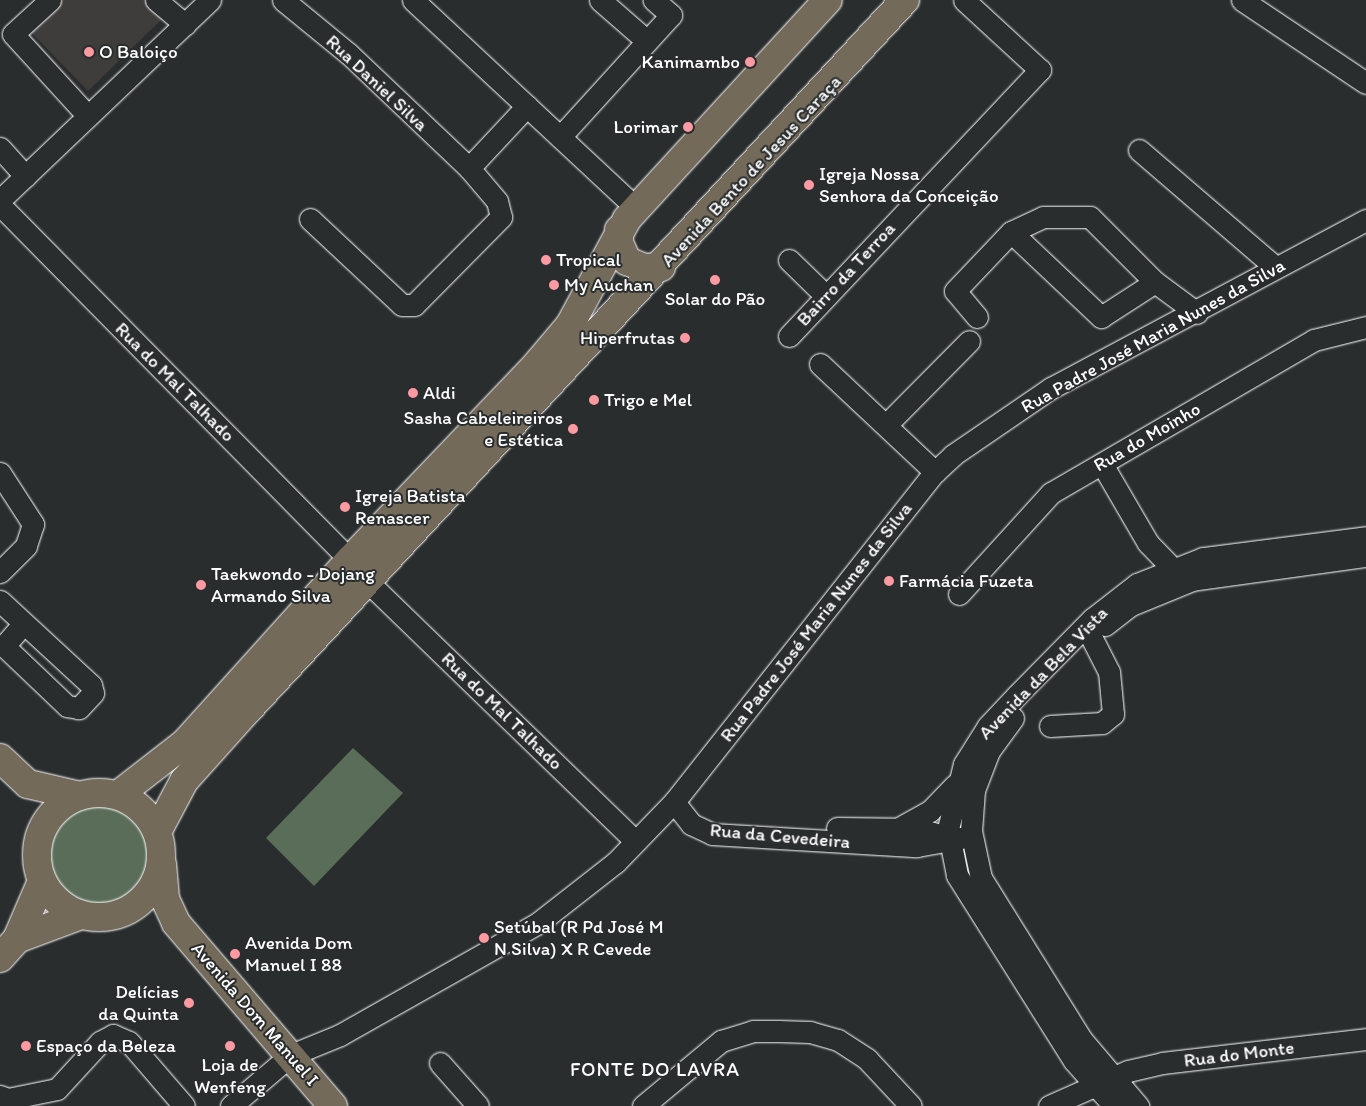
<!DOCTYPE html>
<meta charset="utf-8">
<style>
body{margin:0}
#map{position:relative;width:1366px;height:1106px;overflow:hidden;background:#2a2d2e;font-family:Itim,sans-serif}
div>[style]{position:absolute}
.built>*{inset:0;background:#3f3c3c}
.green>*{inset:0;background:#596d59}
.round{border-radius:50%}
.roads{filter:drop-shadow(0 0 1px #fff) drop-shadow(0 0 1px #fff)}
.minor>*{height:21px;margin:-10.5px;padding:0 10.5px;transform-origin:10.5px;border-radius:10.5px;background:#2a2d2e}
.major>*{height:28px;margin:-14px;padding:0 14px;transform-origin:14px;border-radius:14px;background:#746a5a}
.major>.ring{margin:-14px;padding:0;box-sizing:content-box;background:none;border:28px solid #746a5a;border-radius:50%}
.dots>*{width:14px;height:14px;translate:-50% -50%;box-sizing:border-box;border:2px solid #2a2d2e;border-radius:50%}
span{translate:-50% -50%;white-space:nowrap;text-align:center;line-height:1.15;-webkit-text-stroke:4px #2a2d2e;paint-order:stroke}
.poi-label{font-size:19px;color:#fff}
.left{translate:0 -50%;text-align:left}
.right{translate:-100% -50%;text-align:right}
.street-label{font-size:19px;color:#fff}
.neighbourhood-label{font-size:20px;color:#fff;letter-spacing:1px}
</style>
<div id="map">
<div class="built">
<div style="clip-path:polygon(63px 0,144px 0,164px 17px,88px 91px,30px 31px)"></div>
</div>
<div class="green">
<div style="clip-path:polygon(353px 748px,403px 793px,314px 886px,266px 838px)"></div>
<div class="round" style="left:47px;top:802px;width:102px;height:102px"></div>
</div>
<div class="roads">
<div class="minor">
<div style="left:50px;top:0;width:50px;rotate:137.4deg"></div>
<div style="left:13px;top:34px;width:111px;rotate:47.6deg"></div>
<div style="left:156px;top:0;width:38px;rotate:40deg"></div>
<div style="left:283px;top:0;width:85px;rotate:39.3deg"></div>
<div style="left:349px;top:54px;width:166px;rotate:43.5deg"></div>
<div style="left:413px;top:0;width:306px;rotate:43deg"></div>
<div style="left:600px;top:0;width:62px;rotate:41.1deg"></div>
<div style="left:1242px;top:0;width:149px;rotate:33.8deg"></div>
<div style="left:560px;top:137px;width:165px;rotate:-47.7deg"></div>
<div style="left:671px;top:15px;width:23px;rotate:-139deg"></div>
<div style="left:0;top:148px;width:38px;rotate:48deg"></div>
<div style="left:1139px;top:150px;width:179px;rotate:40.7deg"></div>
<div style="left:0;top:200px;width:290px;rotate:-43.6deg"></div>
<div style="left:0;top:205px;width:499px;rotate:45.4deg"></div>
<div style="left:310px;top:219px;width:126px;rotate:43.1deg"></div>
<div style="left:402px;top:305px;width:12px"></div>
<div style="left:414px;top:305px;width:124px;rotate:-45.3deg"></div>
<div style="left:501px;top:217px;width:16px;rotate:-104deg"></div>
<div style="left:497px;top:201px;width:43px;rotate:-130.3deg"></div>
<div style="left:469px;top:168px;width:85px;rotate:-46.9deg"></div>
<div style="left:1011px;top:232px;width:124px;rotate:43.4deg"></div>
<div style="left:1101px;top:317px;width:64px;rotate:-32.9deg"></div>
<div style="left:789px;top:260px;width:50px;rotate:44.2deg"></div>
<div style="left:977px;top:317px;width:34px;rotate:-130deg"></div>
<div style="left:955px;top:291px;width:81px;rotate:-46.5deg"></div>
<div style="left:1011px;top:232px;width:35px;rotate:-25deg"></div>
<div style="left:1043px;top:217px;width:47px"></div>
<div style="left:1090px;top:217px;width:92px;rotate:45deg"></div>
<div style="left:1155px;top:282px;width:52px;rotate:36.4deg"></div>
<div style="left:789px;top:336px;width:366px;rotate:-46.7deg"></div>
<div style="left:1040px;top:70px;width:103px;rotate:-137.4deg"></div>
<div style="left:820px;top:364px;width:158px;rotate:43.2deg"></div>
<div style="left:886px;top:425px;width:118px;rotate:-45.3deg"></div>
<div style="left:1102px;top:464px;width:91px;rotate:59.8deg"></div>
<div style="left:1148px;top:543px;width:35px;rotate:46deg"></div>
<div style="left:0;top:473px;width:61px;rotate:57.1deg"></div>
<div style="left:33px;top:524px;width:23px;rotate:108deg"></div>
<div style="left:26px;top:546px;width:37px;rotate:135deg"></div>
<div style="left:368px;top:582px;width:372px;rotate:44.1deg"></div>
<div style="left:959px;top:594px;width:137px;rotate:-47.7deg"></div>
<div style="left:1051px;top:493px;width:304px;rotate:-30.2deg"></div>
<div style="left:1314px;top:340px;width:54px;rotate:-14deg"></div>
<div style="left:0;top:601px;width:124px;rotate:42.7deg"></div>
<div style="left:91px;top:685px;width:8px;rotate:76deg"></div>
<div style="left:93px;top:693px;width:21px;rotate:133deg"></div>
<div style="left:79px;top:708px;width:12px;rotate:-171deg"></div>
<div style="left:67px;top:706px;width:87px;rotate:-136.4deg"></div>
<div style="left:4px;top:646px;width:30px;rotate:-49deg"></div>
<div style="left:1105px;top:625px;width:33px;rotate:-38deg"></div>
<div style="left:1131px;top:605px;width:66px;rotate:-22.3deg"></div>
<div style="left:1192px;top:580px;width:176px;rotate:-7.9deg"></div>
<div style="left:1013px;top:718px;width:41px;rotate:126deg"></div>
<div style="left:989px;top:751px;width:42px;rotate:111deg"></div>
<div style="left:974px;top:790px;width:41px;rotate:94.2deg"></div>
<div style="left:971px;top:831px;width:48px;rotate:78deg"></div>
<div style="left:981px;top:878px;width:191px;rotate:58.1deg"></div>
<div style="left:1082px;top:1040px;width:87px;rotate:49.7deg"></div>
<div style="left:1050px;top:726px;width:52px;rotate:-3.3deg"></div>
<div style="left:1102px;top:723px;width:14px;rotate:-39deg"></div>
<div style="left:1113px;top:714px;width:42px;rotate:-95.4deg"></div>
<div style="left:1109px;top:672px;width:38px;rotate:-117deg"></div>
<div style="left:674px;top:802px;width:28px;rotate:52deg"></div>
<div style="left:691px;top:824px;width:23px;rotate:25deg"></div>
<div style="left:712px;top:834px;width:205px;rotate:3.4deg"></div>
<div style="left:917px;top:846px;width:45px;rotate:-10.3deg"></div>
<div style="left:901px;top:827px;width:33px;rotate:-29deg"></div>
<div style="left:930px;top:811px;width:36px;rotate:-46deg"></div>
<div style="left:837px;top:828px;width:83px;rotate:0.7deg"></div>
<div style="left:920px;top:829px;width:30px;rotate:17deg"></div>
<div style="left:440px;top:1063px;width:57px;rotate:48.5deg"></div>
<div style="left:0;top:1096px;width:9px;rotate:21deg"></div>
<div style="left:8px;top:1099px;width:50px;rotate:-11.5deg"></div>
<div style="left:57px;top:1089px;width:64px;rotate:-47.5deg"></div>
<div style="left:100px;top:1042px;width:15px;rotate:-28deg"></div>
<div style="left:113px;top:1035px;width:17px;rotate:24deg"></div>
<div style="left:129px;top:1042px;width:84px;rotate:49.3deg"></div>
<div style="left:231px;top:1106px;width:79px;rotate:-40.4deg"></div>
<div style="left:291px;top:1055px;width:53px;rotate:-22.2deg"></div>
<div style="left:340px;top:1035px;width:227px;rotate:-29.5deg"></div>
<div style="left:538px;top:923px;width:99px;rotate:-38deg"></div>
<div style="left:616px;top:862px;width:83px;rotate:-46deg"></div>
<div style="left:674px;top:802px;width:421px;rotate:-51.7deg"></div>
<div style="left:935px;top:472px;width:25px;rotate:-43deg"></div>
<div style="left:953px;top:455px;width:119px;rotate:-34.4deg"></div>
<div style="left:1051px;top:388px;width:357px;rotate:-28.1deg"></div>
<div style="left:643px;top:1106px;width:102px;rotate:-39.8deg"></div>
<div style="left:721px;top:1041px;width:34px;rotate:-17deg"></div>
<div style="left:753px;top:1031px;width:25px"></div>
<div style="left:778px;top:1031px;width:32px;rotate:2deg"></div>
<div style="left:810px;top:1032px;width:29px;rotate:16deg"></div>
<div style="left:838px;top:1040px;width:35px;rotate:33deg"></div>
<div style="left:867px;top:1059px;width:64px;rotate:46.9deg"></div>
<div style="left:1049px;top:1106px;width:86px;rotate:-23.9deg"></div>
<div style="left:1128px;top:1071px;width:35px;rotate:-13deg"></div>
<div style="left:1162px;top:1063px;width:205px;rotate:-6.7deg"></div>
<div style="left:1114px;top:1106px;width:60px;rotate:-131.6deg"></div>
<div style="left:1074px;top:1061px;width:220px;rotate:-122.2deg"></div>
<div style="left:957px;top:875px;width:47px;rotate:-101.1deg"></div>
<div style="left:948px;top:829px;width:67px;rotate:-76.2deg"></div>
<div style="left:964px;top:764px;width:45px;rotate:-57.7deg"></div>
<div style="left:988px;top:726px;width:42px;rotate:-46.9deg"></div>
<div style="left:1017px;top:695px;width:107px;rotate:-45.4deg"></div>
<div style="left:1092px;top:619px;width:57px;rotate:-37.9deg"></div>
<div style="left:1137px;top:584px;width:71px;rotate:-21.5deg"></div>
<div style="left:1203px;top:558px;width:164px;rotate:-7.3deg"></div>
</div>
<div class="major">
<div style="left:619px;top:230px;width:13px;rotate:90deg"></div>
<div style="left:619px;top:243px;width:20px;rotate:66deg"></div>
<div style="left:627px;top:261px;width:18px;rotate:22deg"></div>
<div style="left:644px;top:268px;width:17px;rotate:-3deg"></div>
<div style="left:0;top:758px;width:38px;rotate:43deg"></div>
<div style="left:28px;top:784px;width:53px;rotate:13deg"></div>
<div class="ring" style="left:37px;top:793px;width:96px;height:96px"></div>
<div style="left:118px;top:795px;width:85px;rotate:-37.8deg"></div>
<div style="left:185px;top:743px;width:246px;rotate:-48deg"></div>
<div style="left:350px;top:560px;width:271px;rotate:-46.3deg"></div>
<div style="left:537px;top:364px;width:51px;rotate:-49.8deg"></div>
<div style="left:570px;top:325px;width:120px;rotate:-61.7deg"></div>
<div style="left:627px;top:219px;width:297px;rotate:-47.5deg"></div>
<div style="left:157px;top:832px;width:58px;rotate:-62.1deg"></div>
<div style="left:184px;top:781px;width:90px;rotate:-48.2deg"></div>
<div style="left:244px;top:714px;width:973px;rotate:-47.21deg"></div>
<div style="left:162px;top:864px;width:35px;rotate:85deg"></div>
<div style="left:165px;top:899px;width:26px;rotate:65deg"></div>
<div style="left:176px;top:923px;width:241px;rotate:49.4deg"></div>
<div style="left:17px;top:939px;width:68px;rotate:-20.6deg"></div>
<div style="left:0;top:958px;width:25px;rotate:-48deg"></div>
<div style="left:17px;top:939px;width:63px;rotate:-66.7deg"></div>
</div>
</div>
<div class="dots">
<div style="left:89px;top:52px;background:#ff9aa2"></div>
<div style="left:750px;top:62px;background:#ff9aa2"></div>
<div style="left:688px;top:127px;background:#ff9aa2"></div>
<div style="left:809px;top:185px;background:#ff9aa2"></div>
<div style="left:546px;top:260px;background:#ff9aa2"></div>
<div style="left:715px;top:280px;background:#ff9aa2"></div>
<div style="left:554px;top:285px;background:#ff9aa2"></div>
<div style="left:685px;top:338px;background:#ff9aa2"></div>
<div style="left:413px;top:393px;background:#ff9aa2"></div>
<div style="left:594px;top:400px;background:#ff9aa2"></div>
<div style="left:573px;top:429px;background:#ff9aa2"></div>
<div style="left:345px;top:507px;background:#ff9aa2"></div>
<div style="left:889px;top:581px;background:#ff9aa2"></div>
<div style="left:201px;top:585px;background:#ff9aa2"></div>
<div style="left:484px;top:938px;background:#ff9aa2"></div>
<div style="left:235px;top:954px;background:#ff9aa2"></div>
<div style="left:189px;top:1003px;background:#ff9aa2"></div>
<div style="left:26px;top:1046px;background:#ff9aa2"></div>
<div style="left:230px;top:1046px;background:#ff9aa2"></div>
</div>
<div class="poi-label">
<span class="left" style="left:99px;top:52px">O Baloiço</span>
<span class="right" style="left:740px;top:62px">Kanimambo</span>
<span class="right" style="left:678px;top:127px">Lorimar</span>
<span class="left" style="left:819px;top:185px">Igreja Nossa<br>Senhora da Conceição</span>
<span class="left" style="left:556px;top:260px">Tropical</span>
<span class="left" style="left:564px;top:285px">My Auchan</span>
<span style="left:715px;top:299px">Solar do Pão</span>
<span class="right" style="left:675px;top:338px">Hiperfrutas</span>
<span class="left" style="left:423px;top:393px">Aldi</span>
<span class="left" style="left:604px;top:400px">Trigo e Mel</span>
<span class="right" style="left:563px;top:429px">Sasha Cabeleireiros<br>e Estética</span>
<span class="left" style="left:355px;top:507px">Igreja Batista<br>Renascer</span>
<span class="left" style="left:211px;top:585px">Taekwondo - Dojang<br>Armando Silva</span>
<span class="left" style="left:899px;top:581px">Farmácia Fuzeta</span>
<span class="left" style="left:494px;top:938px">Setúbal (R Pd José M<br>N Silva) X R Cevede</span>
<span class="left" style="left:245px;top:954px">Avenida Dom<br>Manuel I 88</span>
<span class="right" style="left:179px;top:1003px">Delícias<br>da Quinta</span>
<span class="left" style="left:36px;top:1046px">Espaço da Beleza</span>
<span style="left:230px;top:1076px">Loja de<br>Wenfeng</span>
</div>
<div class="street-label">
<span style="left:377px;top:83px;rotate:43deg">Rua Daniel Silva</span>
<span style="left:751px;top:171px;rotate:-47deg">Avenida Bento de Jesus Caraça</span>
<span style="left:846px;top:274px;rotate:-47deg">Bairro da Terroa</span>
<span style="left:1153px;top:336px;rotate:-29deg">Rua Padre José Maria Nunes da Silva</span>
<span style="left:175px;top:382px;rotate:45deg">Rua do Mal Talhado</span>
<span style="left:1147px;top:437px;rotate:-30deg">Rua do Moinho</span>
<span style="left:816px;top:622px;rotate:-52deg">Rua Padre José Maria Nunes da Silva</span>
<span style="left:1043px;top:673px;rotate:-46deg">Avenida da Bela Vista</span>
<span style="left:502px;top:711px;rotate:44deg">Rua do Mal Talhado</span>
<span style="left:780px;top:836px;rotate:5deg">Rua da Cevedeira</span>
<span style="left:255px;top:1014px;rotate:49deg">Avenida Dom Manuel I</span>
<span style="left:1239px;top:1054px;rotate:-7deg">Rua do Monte</span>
</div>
<div class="neighbourhood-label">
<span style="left:655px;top:1069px">FONTE DO LAVRA</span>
</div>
</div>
